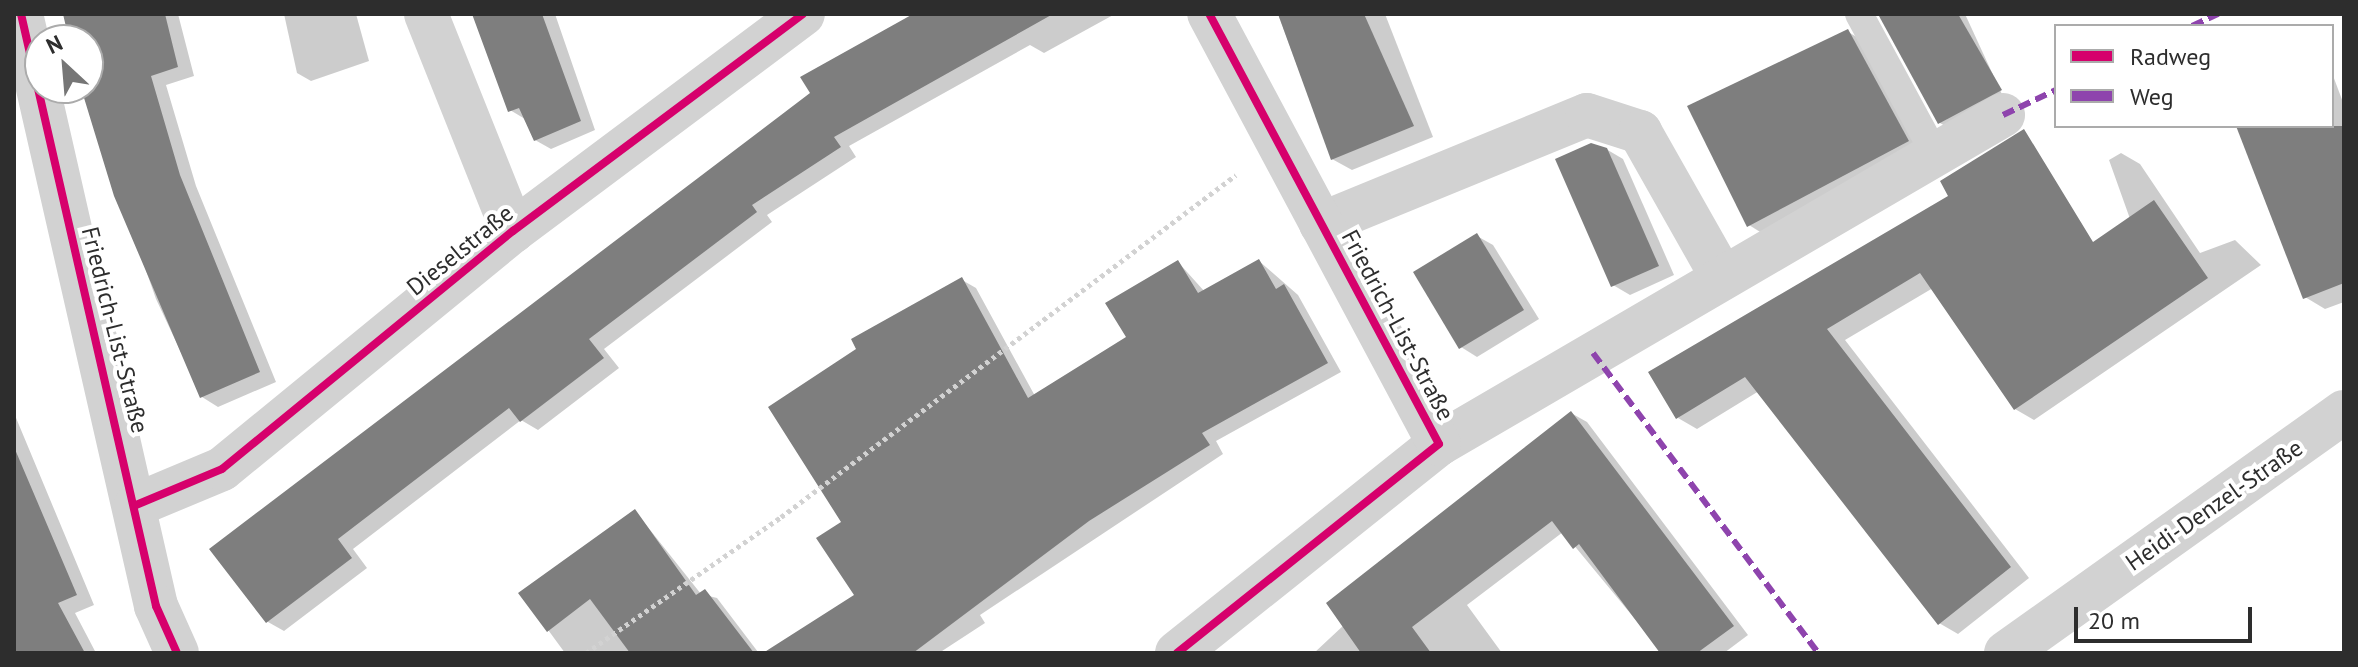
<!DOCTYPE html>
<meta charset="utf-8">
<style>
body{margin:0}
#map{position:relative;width:2358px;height:667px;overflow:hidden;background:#fff;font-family:"PT Sans",sans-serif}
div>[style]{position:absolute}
.shadow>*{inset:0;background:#0003}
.building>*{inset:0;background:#7e7e7e}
.path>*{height:5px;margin-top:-2.5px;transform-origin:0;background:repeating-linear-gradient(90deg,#d2d2d2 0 4px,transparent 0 8px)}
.lane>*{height:28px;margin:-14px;padding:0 14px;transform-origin:14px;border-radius:14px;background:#d2d2d2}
.street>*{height:44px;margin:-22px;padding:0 22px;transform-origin:22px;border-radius:22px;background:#d2d2d2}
.quiet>*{height:6px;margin-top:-3px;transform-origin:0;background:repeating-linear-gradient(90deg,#8e44ad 0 12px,transparent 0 18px)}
.cycleway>*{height:8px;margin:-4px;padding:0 4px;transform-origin:4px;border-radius:4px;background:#d6006c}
span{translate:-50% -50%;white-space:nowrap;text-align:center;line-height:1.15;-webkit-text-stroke:8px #fff;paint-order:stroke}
.street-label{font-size:24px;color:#2d2d2d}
.frame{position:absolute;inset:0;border:16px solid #2d2d2d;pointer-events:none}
.legend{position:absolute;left:2054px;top:24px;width:280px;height:104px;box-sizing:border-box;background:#fff;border:2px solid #ababab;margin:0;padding:10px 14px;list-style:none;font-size:24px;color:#2d2d2d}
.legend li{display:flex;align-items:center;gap:16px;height:40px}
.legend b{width:40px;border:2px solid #ababab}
.north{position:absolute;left:24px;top:24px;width:80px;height:80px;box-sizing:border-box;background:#fff;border:2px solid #ababab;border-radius:50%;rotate:334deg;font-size:22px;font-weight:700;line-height:32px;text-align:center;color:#2d2d2d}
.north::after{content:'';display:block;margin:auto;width:28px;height:36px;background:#767676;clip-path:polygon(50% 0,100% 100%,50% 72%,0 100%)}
.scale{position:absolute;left:2074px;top:607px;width:178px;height:36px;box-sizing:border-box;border:4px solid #2d2d2d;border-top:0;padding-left:10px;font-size:24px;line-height:28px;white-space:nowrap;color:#2d2d2d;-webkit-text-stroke:6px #fff;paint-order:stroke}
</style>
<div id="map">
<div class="shadow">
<div style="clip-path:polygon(67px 14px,178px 14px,194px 76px,166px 85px,196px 186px,276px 382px,218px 407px,202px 397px,156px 299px,84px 94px,88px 40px,72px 40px)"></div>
<div style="clip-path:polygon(284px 14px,356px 14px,369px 61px,311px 81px,297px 73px)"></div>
<div style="clip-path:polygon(476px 14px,555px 14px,595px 130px,551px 149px,535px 140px,525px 119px,510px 110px)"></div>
<div style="clip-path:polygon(918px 14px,1115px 14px,1044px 53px,1030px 45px,849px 146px,856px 157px,767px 215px,772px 222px,604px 349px,619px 368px,538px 430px,521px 420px,353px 549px,367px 568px,284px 631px,268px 622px,212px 549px)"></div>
<div style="clip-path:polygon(1278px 14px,1385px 14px,1433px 137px,1352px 170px,1332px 159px)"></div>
<div style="clip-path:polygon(1881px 14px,1965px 14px,2006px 103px,1956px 132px,1940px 123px)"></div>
<div style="clip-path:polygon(1848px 32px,1864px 41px,1924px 151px,1765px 235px,1749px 225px)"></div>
<div style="clip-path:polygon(2332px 73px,2344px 105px,2344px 302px,2325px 309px,2305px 297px,2238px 126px,2332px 126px)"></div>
<div style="clip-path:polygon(1606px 149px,1623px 159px,1674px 275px,1630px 295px,1613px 285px)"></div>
<div style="clip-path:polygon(2121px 153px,2140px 164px,2200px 253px,2235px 240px,2261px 265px,2034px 420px,2015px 409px,1933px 288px,1845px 340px,2029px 578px,1958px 634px,1939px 623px,1759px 391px,1697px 429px,1678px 418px,1950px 196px,2084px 296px,2149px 272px,2109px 160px)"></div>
<div style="clip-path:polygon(1477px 236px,1493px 245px,1539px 319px,1477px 357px,1461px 347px)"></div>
<div style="clip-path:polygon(1259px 261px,1298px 295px,1341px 372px,1216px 441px,1223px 454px,980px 615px,985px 623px,939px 653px,767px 653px,856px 596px,844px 522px,962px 280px,976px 288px,1035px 396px,1128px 337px,1178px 262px,1205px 292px)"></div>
<div style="clip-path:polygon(14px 413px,94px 605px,75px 613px,96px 653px,14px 653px)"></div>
<div style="clip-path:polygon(1571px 413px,1587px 422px,1748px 635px,1724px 653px,1663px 653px,1563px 532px,1467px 605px,1502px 653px,1314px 653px)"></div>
<div style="clip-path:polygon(635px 511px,701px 594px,717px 598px,758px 652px,565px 653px,521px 593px)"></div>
</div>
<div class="building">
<div style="clip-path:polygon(63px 14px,165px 14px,178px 67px,151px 76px,180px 175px,260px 372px,200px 398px,114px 196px,81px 88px,88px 88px,88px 40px,69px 40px)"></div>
<div style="clip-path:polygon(472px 14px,542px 14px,581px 121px,534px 141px,519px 108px,508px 112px)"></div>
<div style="clip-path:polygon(913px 14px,1053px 14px,834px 137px,841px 147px,752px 205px,757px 212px,589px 339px,604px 358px,520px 422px,509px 408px,338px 539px,352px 558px,266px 623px,209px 549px,810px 93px,800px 77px)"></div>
<div style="clip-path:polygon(1278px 14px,1364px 14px,1414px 126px,1331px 160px)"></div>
<div style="clip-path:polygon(1958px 14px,2002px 90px,1938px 124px,1879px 16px)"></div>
<div style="clip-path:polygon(1848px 29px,1909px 141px,1747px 227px,1687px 106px)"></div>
<div style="clip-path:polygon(2236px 126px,2344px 126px,2344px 283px,2303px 299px)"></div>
<div style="clip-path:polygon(2024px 129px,2093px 242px,2154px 200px,2208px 278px,2014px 410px,1920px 273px,1827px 329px,2011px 567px,1938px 625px,1745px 377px,1676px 419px,1648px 372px,1948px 196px,1940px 181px)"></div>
<div style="clip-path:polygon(1591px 143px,1607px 148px,1659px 266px,1611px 287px,1555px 159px)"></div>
<div style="clip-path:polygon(1477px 233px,1524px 310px,1459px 349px,1413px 272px)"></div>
<div style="clip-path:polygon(1259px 259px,1276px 289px,1284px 284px,1328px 363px,1202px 433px,1210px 445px,1089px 521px,913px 653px,763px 653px,854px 595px,816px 538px,841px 522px,768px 407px,856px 349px,851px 339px,962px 277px,1028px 398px,1126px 337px,1105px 303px,1178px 260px,1198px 293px)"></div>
<div style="clip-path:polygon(1571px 411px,1734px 626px,1697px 653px,1660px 653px,1579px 544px,1573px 549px,1552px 521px,1412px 627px,1431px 653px,1361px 653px,1326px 603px)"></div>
<div style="clip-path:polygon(14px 447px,77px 595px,58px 603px,85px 653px,14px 653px)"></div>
<div style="clip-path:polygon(635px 509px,696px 595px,705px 589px,754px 653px,630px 653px,590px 599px,547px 632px,518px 593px)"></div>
</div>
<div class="path">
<div style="left:586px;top:653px;width:238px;rotate:-34.9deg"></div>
<div style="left:781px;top:517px;width:569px;rotate:-36.93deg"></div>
</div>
<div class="lane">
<div style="left:1859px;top:14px;width:159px;rotate:61.5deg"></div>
</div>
<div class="street">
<div style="left:21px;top:14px;width:607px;rotate:77.15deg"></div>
<div style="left:156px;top:606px;width:51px;rotate:65.9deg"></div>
<div style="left:426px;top:14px;width:234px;rotate:68.2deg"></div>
<div style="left:1321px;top:224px;width:287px;rotate:-22.3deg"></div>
<div style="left:1587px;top:115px;width:56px;rotate:17.8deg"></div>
<div style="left:1640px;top:132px;width:167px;rotate:60.5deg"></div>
<div style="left:1439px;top:444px;width:653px;rotate:-30.26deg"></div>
<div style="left:136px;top:505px;width:93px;rotate:-22.7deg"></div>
<div style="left:222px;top:469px;width:376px;rotate:-39.3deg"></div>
<div style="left:513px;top:231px;width:362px;rotate:-36.8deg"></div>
<div style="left:1177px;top:653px;width:335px;rotate:-38.6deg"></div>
<div style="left:1439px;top:444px;width:488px;rotate:-118.1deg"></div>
<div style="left:2006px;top:653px;width:415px;rotate:-35.5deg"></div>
</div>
<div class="quiet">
<div style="left:2192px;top:26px;width:29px;rotate:-25deg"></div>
<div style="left:2003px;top:115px;width:59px;rotate:-25.3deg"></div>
<div style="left:1593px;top:353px;width:375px;rotate:53.1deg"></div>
</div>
<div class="cycleway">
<div style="left:21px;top:14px;width:607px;rotate:77.15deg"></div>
<div style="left:156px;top:606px;width:51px;rotate:65.9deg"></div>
<div style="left:136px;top:505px;width:93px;rotate:-22.7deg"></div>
<div style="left:222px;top:469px;width:376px;rotate:-39.3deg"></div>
<div style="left:513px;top:231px;width:362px;rotate:-36.8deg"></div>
<div style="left:1177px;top:653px;width:335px;rotate:-38.6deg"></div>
<div style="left:1439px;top:444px;width:488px;rotate:-118.1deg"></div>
</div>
<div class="street-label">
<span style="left:460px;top:250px;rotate:-39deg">Dieselstraße</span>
<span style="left:1398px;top:325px;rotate:62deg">Friedrich-List-Straße</span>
<span style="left:115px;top:330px;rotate:76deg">Friedrich-List-Straße</span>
<span style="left:2214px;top:505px;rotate:-35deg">Heidi-Denzel-Straße</span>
</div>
<div class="frame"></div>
<ul class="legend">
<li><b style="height:10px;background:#d6006c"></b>Radweg</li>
<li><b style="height:10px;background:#8e44ad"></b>Weg</li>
</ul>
<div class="north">N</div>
<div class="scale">20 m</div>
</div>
